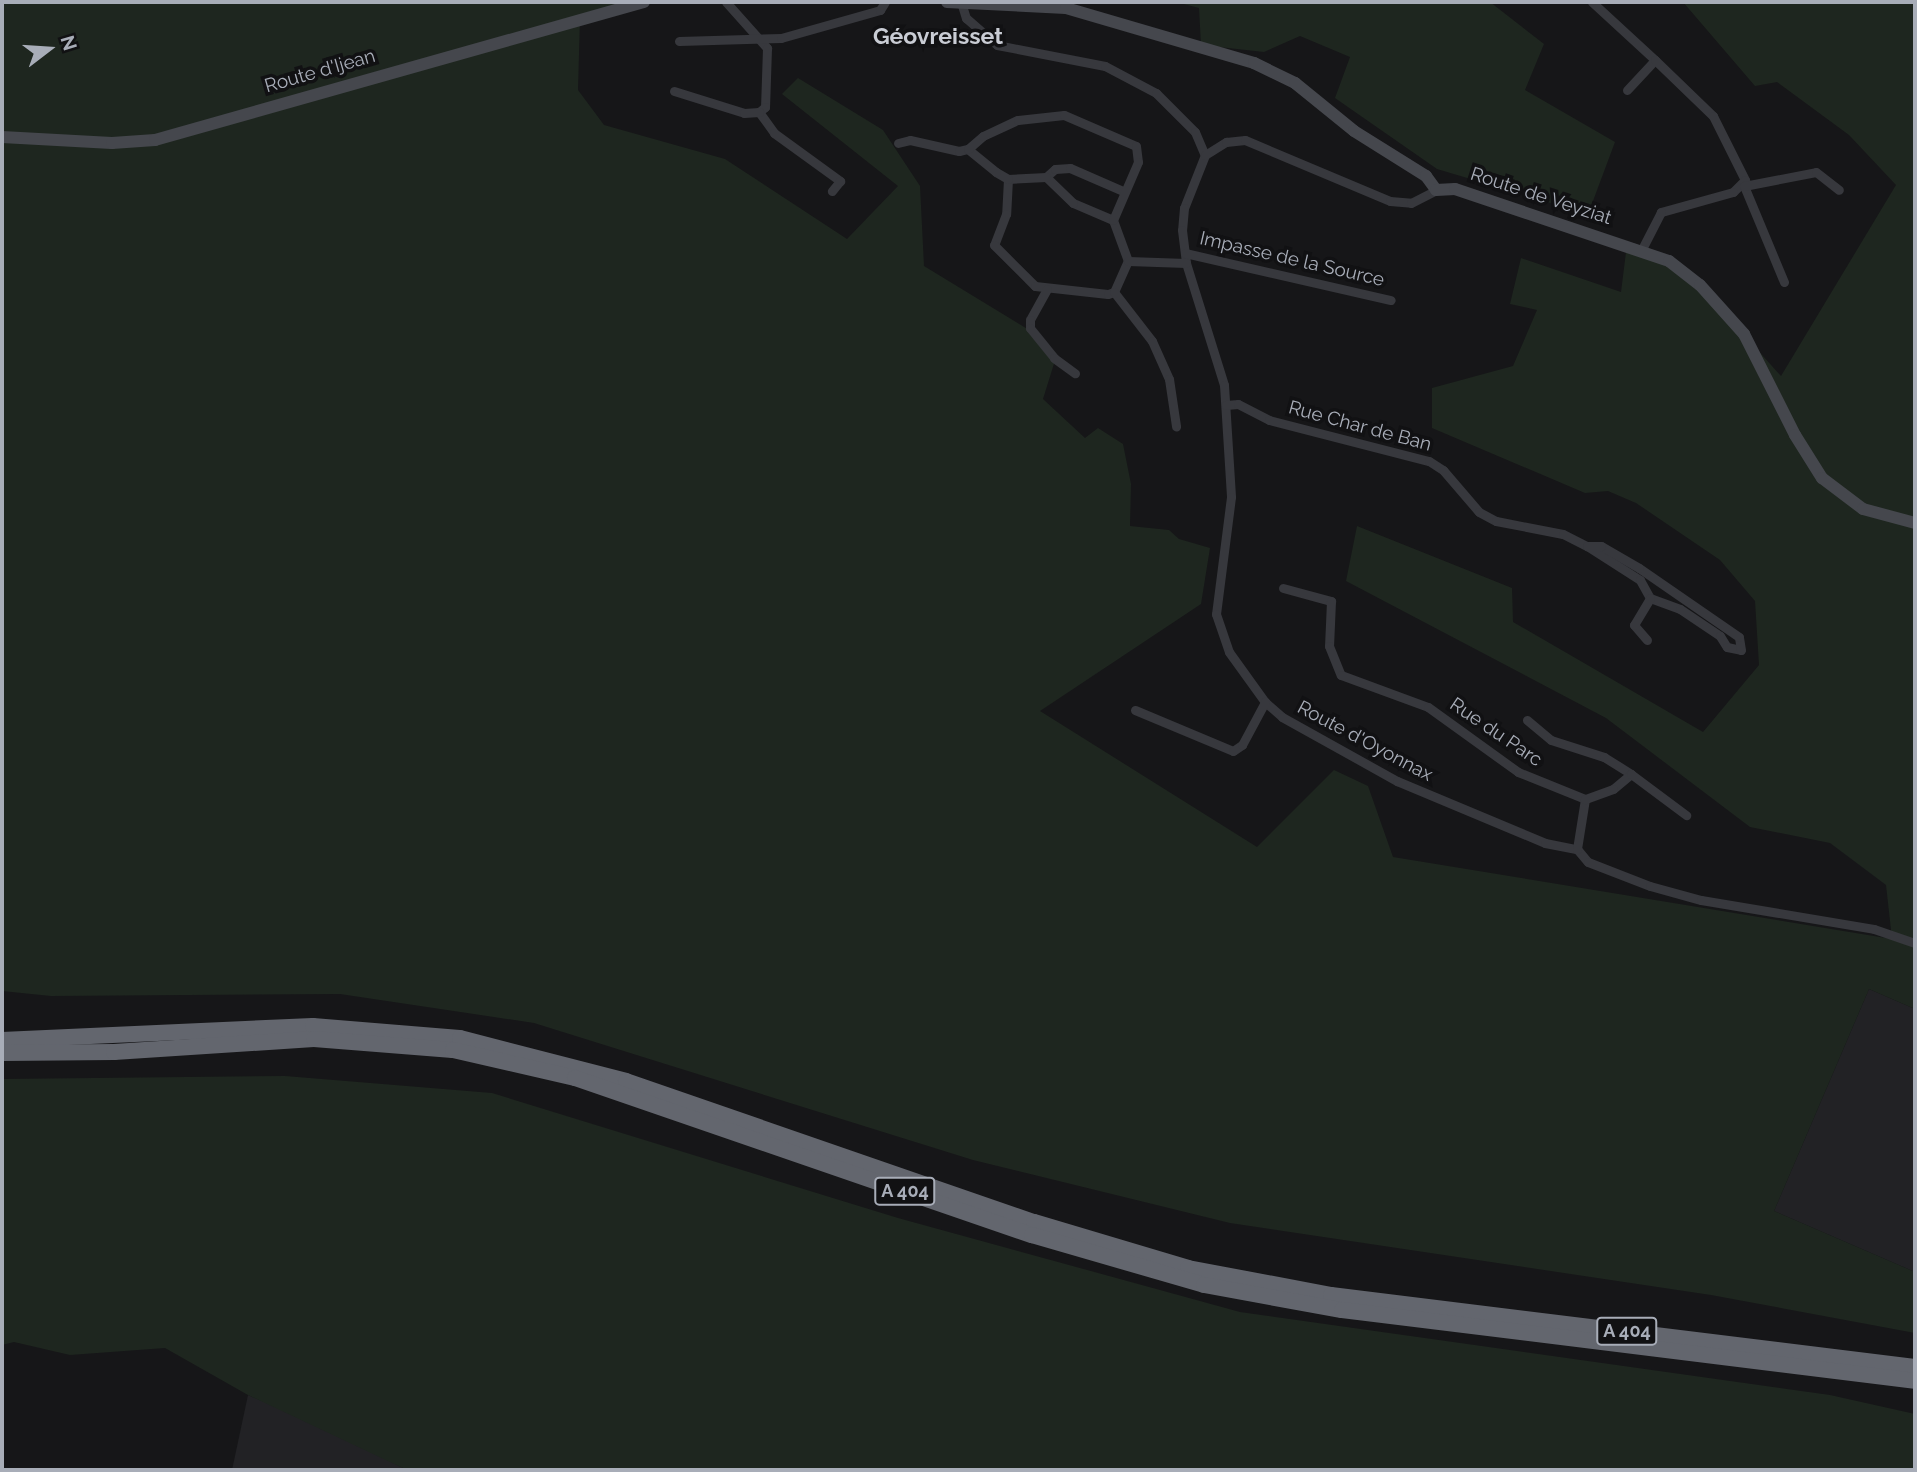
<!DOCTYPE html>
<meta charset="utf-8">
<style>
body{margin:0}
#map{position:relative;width:1917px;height:1472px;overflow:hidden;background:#161618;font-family:Raleway,sans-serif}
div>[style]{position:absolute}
.built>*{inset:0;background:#222225}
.green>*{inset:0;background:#1e261f}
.street>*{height:9px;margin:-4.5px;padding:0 4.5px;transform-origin:4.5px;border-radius:4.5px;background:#37383d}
.secondary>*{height:12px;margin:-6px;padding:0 6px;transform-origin:6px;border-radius:6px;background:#45474d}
.highway>*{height:16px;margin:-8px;padding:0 8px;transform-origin:8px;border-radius:8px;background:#63666e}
span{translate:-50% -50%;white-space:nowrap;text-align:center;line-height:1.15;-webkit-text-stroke:7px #111113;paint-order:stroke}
.shield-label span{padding:2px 5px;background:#111113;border:2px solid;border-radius:5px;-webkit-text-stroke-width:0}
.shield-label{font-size:18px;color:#a8adb8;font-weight:700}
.street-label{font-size:19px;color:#a8adb8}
.quarter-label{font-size:23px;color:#c9ccd4;font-weight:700}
.frame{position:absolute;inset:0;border:4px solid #a8adb8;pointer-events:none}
.north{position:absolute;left:14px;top:14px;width:70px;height:70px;-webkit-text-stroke:5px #111113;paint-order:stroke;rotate:73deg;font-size:19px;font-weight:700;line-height:28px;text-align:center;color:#a8adb8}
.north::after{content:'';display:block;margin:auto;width:24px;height:32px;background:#a8adb8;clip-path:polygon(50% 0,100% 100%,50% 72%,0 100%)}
</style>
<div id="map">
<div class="built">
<div style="clip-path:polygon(1869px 989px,1915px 1009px,1915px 1272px,1774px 1211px)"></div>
<div style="clip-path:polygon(248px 1395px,332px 1431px,407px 1470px,232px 1470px)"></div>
</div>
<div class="green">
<div style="clip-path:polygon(2px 2px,640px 2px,580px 18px,578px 90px,604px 125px,725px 159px,847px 239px,898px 186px,782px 94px,798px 78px,883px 130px,920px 186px,924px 266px,1029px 330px,1057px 354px,1043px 399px,1085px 438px,1098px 428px,1123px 444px,1131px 484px,1130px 526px,1169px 530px,1179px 539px,1210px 548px,1201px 604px,1040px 711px,1257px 847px,1334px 770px,1368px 786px,1393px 857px,1892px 939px,1886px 885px,1830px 843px,1750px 827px,1606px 718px,1346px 581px,1357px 526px,1512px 588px,1513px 622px,1703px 732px,1759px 665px,1755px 601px,1720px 560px,1636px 503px,1608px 491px,1585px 493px,1432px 428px,1432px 388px,1513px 366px,1537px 310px,1510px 304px,1521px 258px,1621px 292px,1626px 252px,1677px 260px,1781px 376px,1896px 185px,1849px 135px,1777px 82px,1755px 86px,1683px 2px,1915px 2px,1915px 1009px,1869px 989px,1774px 1211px,1915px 1272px,1915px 1333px,1711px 1295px,1230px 1223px,973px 1160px,534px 1023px,340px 994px,51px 996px,2px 991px)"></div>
<div style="clip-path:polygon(1176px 2px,1490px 2px,1544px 44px,1525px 90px,1615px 142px,1590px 209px,1561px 206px,1437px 169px,1335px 98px,1350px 57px,1300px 36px,1264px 52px,1201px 45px,1199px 8px)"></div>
<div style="clip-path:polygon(285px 1076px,492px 1093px,898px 1218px,1240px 1312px,1830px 1395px,1915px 1414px,1915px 1470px,407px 1470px,248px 1395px,165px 1348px,70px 1355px,14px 1342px,2px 1345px,2px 1079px)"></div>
</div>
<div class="street">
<div style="left:726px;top:2px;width:62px;rotate:48.3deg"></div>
<div style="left:767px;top:48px;width:59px;rotate:91.9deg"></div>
<div style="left:765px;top:107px;width:8px;rotate:140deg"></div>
<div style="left:759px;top:112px;width:26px;rotate:54deg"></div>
<div style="left:774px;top:133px;width:82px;rotate:36deg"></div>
<div style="left:840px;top:181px;width:13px;rotate:129deg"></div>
<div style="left:961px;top:2px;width:17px;rotate:73deg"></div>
<div style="left:966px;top:18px;width:41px;rotate:41.1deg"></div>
<div style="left:997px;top:45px;width:110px;rotate:11deg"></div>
<div style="left:1105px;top:66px;width:58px;rotate:27.9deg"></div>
<div style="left:1156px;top:93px;width:55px;rotate:45deg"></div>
<div style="left:1195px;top:132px;width:25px;rotate:67deg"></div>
<div style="left:1592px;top:2px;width:86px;rotate:42.6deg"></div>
<div style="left:679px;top:41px;width:102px;rotate:-1.7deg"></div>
<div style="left:781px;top:38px;width:103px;rotate:-15.8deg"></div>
<div style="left:880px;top:10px;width:9px;rotate:-58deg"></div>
<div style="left:1627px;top:90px;width:41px;rotate:-47deg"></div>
<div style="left:1655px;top:60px;width:81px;rotate:44deg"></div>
<div style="left:1713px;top:116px;width:72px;rotate:63.4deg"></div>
<div style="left:1745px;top:180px;width:17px;rotate:135deg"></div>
<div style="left:1733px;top:192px;width:75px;rotate:164.5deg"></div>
<div style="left:1661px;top:212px;width:42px;rotate:117.2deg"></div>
<div style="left:674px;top:91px;width:73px;rotate:17.4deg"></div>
<div style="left:744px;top:113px;width:15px;rotate:-4deg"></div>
<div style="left:898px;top:143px;width:12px;rotate:-14deg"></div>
<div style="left:910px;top:140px;width:50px;rotate:12.7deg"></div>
<div style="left:959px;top:151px;width:9px;rotate:-13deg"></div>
<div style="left:1205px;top:155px;width:57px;rotate:111.6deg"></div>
<div style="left:1184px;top:208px;width:22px;rotate:95deg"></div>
<div style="left:1182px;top:230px;width:33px;rotate:83deg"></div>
<div style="left:1186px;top:263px;width:128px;rotate:72.7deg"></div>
<div style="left:1224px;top:385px;width:112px;rotate:86.4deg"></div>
<div style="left:1231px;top:497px;width:118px;rotate:97.3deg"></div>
<div style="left:1216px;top:614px;width:40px;rotate:71.1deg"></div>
<div style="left:1229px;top:652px;width:62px;rotate:54.2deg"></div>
<div style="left:1265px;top:702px;width:23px;rotate:41deg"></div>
<div style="left:1282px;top:717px;width:132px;rotate:29.1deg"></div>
<div style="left:1397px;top:781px;width:160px;rotate:22.7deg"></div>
<div style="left:1545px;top:843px;width:33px;rotate:11deg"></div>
<div style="left:1577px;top:849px;width:17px;rotate:50deg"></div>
<div style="left:1588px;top:862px;width:66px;rotate:21.2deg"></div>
<div style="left:1650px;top:886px;width:53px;rotate:15.4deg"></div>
<div style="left:1701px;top:900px;width:175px;rotate:9.5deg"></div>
<div style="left:1874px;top:929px;width:43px;rotate:18.9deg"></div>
<div style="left:1205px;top:155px;width:25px;rotate:-32deg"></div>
<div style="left:1226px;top:142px;width:19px;rotate:-6deg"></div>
<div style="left:1245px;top:140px;width:157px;rotate:22.8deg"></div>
<div style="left:1390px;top:201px;width:21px;rotate:5deg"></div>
<div style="left:1411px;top:203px;width:28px;rotate:-27deg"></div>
<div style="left:1046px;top:177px;width:12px;rotate:-42deg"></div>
<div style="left:1055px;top:169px;width:15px;rotate:-4deg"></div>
<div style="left:1070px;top:168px;width:58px;rotate:23.5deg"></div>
<div style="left:1008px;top:179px;width:35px;rotate:93deg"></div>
<div style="left:1006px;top:214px;width:33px;rotate:111deg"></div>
<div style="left:994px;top:245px;width:58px;rotate:45deg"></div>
<div style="left:1035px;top:286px;width:73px;rotate:6.3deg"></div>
<div style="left:1108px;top:294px;width:6px;rotate:-18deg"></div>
<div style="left:1114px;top:292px;width:34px;rotate:-66deg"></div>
<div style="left:1128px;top:261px;width:44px;rotate:-110.1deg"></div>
<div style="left:1113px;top:220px;width:43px;rotate:-157deg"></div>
<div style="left:1073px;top:203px;width:37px;rotate:-136deg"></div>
<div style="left:1046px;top:177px;width:38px;rotate:177deg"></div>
<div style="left:1008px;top:179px;width:14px;rotate:-150deg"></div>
<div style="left:996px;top:172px;width:36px;rotate:-141deg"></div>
<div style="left:968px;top:149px;width:20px;rotate:-41deg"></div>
<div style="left:983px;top:136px;width:38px;rotate:-25deg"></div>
<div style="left:1018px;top:120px;width:46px;rotate:-6.2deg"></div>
<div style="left:1064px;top:115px;width:78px;rotate:23.3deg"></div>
<div style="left:1136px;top:146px;width:16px;rotate:83deg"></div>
<div style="left:1138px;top:162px;width:63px;rotate:113.3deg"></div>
<div style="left:1185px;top:253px;width:211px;rotate:12.9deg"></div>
<div style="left:1128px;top:261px;width:58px;rotate:2deg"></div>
<div style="left:1784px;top:282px;width:104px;rotate:-112.6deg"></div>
<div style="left:1744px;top:186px;width:73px;rotate:-11deg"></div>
<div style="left:1816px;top:172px;width:29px;rotate:38deg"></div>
<div style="left:1047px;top:289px;width:35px;rotate:119deg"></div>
<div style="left:1030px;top:320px;width:8px;rotate:90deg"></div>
<div style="left:1030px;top:328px;width:38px;rotate:51deg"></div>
<div style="left:1054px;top:358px;width:26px;rotate:36deg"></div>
<div style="left:1114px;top:292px;width:62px;rotate:52.2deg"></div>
<div style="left:1152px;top:341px;width:42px;rotate:65.9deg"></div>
<div style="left:1169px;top:379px;width:48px;rotate:81.5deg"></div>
<div style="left:1226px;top:405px;width:12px;rotate:-5deg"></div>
<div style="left:1238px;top:404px;width:35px;rotate:27deg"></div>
<div style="left:1269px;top:420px;width:165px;rotate:14.4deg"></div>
<div style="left:1429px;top:461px;width:17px;rotate:33deg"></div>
<div style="left:1443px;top:470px;width:55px;rotate:49.4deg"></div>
<div style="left:1479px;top:512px;width:19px;rotate:28deg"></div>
<div style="left:1496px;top:521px;width:68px;rotate:11deg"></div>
<div style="left:1563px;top:534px;width:27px;rotate:27deg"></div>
<div style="left:1587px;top:546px;width:63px;rotate:32.7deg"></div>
<div style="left:1640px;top:580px;width:21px;rotate:61deg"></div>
<div style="left:1650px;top:598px;width:32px;rotate:20deg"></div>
<div style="left:1680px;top:609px;width:48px;rotate:34deg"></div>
<div style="left:1720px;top:636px;width:13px;rotate:58deg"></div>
<div style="left:1727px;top:647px;width:14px;rotate:12deg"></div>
<div style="left:1741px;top:650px;width:13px;rotate:-99deg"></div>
<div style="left:1739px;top:637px;width:121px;rotate:-145.4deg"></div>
<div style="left:1639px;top:568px;width:44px;rotate:-149.9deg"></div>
<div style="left:1601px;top:546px;width:14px;rotate:180deg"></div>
<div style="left:1283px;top:588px;width:50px;rotate:15.2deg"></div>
<div style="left:1331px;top:601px;width:45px;rotate:92.5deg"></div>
<div style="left:1329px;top:646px;width:31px;rotate:68deg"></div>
<div style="left:1341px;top:675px;width:93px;rotate:20.2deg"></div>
<div style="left:1428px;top:707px;width:111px;rotate:35.8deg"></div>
<div style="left:1518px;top:772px;width:72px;rotate:21.9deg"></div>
<div style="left:1585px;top:799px;width:51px;rotate:99.1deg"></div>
<div style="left:1647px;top:640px;width:20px;rotate:-131deg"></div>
<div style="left:1634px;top:625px;width:31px;rotate:-59deg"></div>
<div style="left:1135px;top:710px;width:106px;rotate:22.7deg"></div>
<div style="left:1233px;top:751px;width:11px;rotate:-34deg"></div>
<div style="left:1242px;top:745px;width:49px;rotate:-61.9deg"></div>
<div style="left:1527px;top:720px;width:31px;rotate:40deg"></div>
<div style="left:1551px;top:740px;width:56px;rotate:17.8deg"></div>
<div style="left:1604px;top:757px;width:32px;rotate:32deg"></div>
<div style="left:1631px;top:774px;width:23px;rotate:140deg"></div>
<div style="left:1613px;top:789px;width:30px;rotate:160deg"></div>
<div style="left:1631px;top:774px;width:69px;rotate:36.7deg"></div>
</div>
<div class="secondary">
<div style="left:947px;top:2px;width:119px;rotate:2.9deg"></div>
<div style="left:1066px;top:8px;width:196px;rotate:16.3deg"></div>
<div style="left:1254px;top:63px;width:46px;rotate:26deg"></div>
<div style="left:1295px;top:83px;width:76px;rotate:39.1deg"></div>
<div style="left:1354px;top:131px;width:85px;rotate:32deg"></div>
<div style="left:1426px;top:176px;width:17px;rotate:54deg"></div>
<div style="left:1436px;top:190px;width:19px;rotate:-3deg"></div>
<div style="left:1455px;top:189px;width:226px;rotate:18.6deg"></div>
<div style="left:1669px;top:261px;width:39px;rotate:38deg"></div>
<div style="left:1700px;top:285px;width:66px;rotate:48.1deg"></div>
<div style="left:1744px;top:334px;width:113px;rotate:63.2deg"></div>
<div style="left:1795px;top:435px;width:51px;rotate:57.9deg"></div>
<div style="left:1822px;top:478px;width:51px;rotate:37.1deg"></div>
<div style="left:1863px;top:509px;width:54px;rotate:15.1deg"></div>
<div style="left:2px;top:137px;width:110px;rotate:3.1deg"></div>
<div style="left:112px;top:143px;width:43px;rotate:-4deg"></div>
<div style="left:155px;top:140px;width:508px;rotate:-15.76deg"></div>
</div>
<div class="highway">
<div style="left:2px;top:1040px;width:311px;rotate:-2.6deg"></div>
<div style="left:313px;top:1026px;width:147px;rotate:4.7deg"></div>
<div style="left:460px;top:1038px;width:171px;rotate:14.5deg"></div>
<div style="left:626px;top:1081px;width:432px;rotate:19.1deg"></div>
<div style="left:1034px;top:1222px;width:161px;rotate:16.6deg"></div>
<div style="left:1188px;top:1268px;width:146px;rotate:10.7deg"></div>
<div style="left:1331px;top:1295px;width:588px;rotate:7.03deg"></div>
<div style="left:2px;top:1053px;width:112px;rotate:-0.5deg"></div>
<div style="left:114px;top:1052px;width:200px;rotate:-3.7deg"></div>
<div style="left:314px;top:1039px;width:139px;rotate:4.5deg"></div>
<div style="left:453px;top:1050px;width:125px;rotate:12.9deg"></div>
<div style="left:575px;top:1078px;width:483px;rotate:19deg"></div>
<div style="left:1032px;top:1235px;width:179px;rotate:16.2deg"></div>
<div style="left:1204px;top:1285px;width:140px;rotate:10.3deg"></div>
<div style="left:1342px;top:1310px;width:577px;rotate:7.06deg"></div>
</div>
<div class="shield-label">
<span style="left:905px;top:1191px">A 404</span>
<span style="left:1627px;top:1331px">A 404</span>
</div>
<div class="street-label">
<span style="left:320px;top:71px;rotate:-16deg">Route d'Ijean</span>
<span style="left:1541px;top:196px;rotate:18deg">Route de Veyziat</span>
<span style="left:1292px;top:259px;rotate:13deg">Impasse de la Source</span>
<span style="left:1360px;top:426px;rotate:15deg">Rue Char de Ban</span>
<span style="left:1496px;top:732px;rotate:34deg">Rue du Parc</span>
<span style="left:1365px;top:741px;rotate:28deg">Route d'Oyonnax</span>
</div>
<div class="quarter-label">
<span style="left:938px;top:36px">Géovreisset</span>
</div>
<div class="frame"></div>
<div class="north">N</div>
</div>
